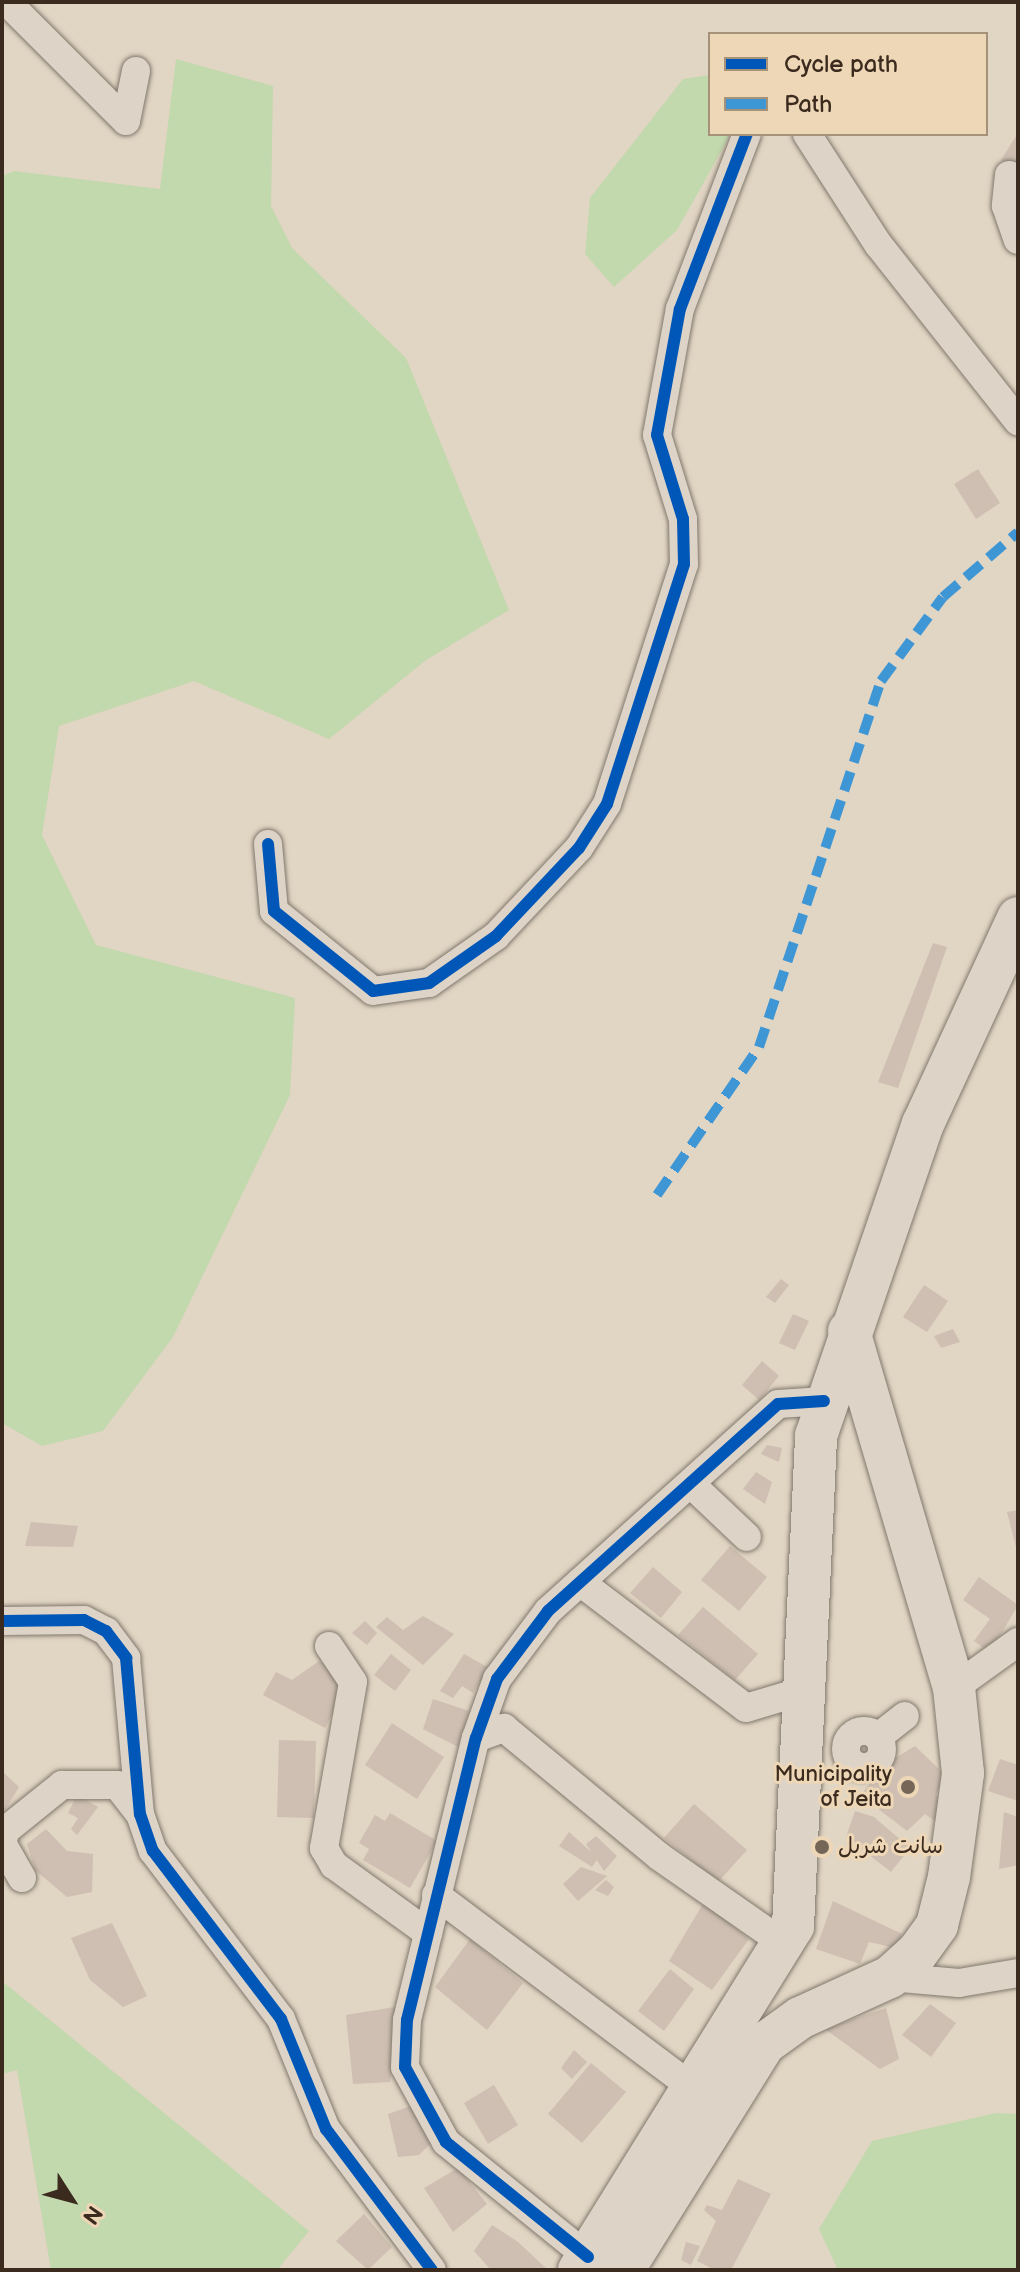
<!DOCTYPE html>
<meta charset="utf-8">
<style>
body{margin:0}
#map{position:relative;width:1020px;height:2272px;overflow:hidden;background:#e1d5c3;font-family:"Balsamiq Sans","Playpen Sans Arabic",sans-serif}
div>[style]{position:absolute}
.green>*{inset:0;background:#c2d8ad}
.building>*{inset:0;background:#cebfb2}
.roads{filter:drop-shadow(0 0 2px #81786d) drop-shadow(0 0 2px #81786d)}
.minor>*{height:28px;margin:-14px;padding:0 14px;transform-origin:14px;border-radius:14px;background:#ddd4c7}
.minor>.ring{margin:-14px;padding:0;box-sizing:content-box;background:none;border:28px solid #ddd4c7;border-radius:50%}
.highway>*{height:42px;margin:-21px;padding:0 21px;transform-origin:21px;border-radius:21px;background:#ddd4c7}
.quiet>*{height:10px;margin-top:-5px;transform-origin:0;background:repeating-linear-gradient(90deg,#3e96d5 0 20px,transparent 0 30px)}
.cycleway>*{height:12px;margin:-6px;padding:0 6px;transform-origin:6px;border-radius:6px;background:#0057b8}
.dots>*{width:22px;height:22px;translate:-50% -50%;box-sizing:border-box;border:4px solid #eed7b6;border-radius:50%}
span{translate:-50% -50%;white-space:nowrap;text-align:center;line-height:1.15;-webkit-text-stroke:6px #eed7b6;paint-order:stroke}
.poi-label{font-size:22px;color:#3b2a1e}
.right{translate:-100% -50%;text-align:right}
.left{translate:0 -50%;text-align:left}
.frame{position:absolute;inset:0;border:4px solid #3b2a1e;pointer-events:none}
.legend{position:absolute;left:708px;top:32px;width:280px;height:104px;box-sizing:border-box;background:#eed7b6;border:2px solid #a69279;margin:0;padding:10px 14px;list-style:none;font-size:24px;color:#3b2a1e}
.legend li{display:flex;align-items:center;gap:16px;height:40px}
.legend b{width:40px;border:2px solid #a69279}
.north{position:absolute;left:32px;top:2160px;width:80px;height:80px;-webkit-text-stroke:6px #eed7b6;paint-order:stroke;rotate:126deg;font-size:22px;font-weight:700;line-height:32px;text-align:center;color:#3b2a1e}
.north::after{content:'';display:block;margin:auto;width:28px;height:36px;background:#3b2a1e;clip-path:polygon(50% 0,100% 100%,50% 72%,0 100%)}
</style>
<div id="map">
<div class="green">
<div style="clip-path:polygon(176px 59px,273px 86px,271px 206px,292px 248px,406px 358px,509px 610px,426px 660px,329px 739px,194px 681px,59px 726px,42px 835px,96px 945px,295px 998px,290px 1095px,173px 1337px,103px 1431px,42px 1446px,2px 1423px,2px 176px,14px 171px,160px 189px)"></div>
<div style="clip-path:polygon(710px 75px,710px 134px,731px 134px,677px 230px,614px 287px,585px 254px,590px 198px,683px 79px)"></div>
<div style="clip-path:polygon(2px 1981px,309px 2231px,277px 2270px,51px 2270px,17px 2070px,2px 2074px)"></div>
<div style="clip-path:polygon(996px 2113px,1018px 2114px,1018px 2270px,838px 2270px,819px 2229px,872px 2141px)"></div>
</div>
<div class="building">
<div style="clip-path:polygon(1018px 133px,1018px 172px,1001px 160px)"></div>
<div style="clip-path:polygon(978px 469px,1000px 503px,976px 519px,954px 484px)"></div>
<div style="clip-path:polygon(933px 943px,947px 947px,898px 1088px,878px 1082px)"></div>
<div style="clip-path:polygon(781px 1279px,789px 1285px,775px 1303px,766px 1297px)"></div>
<div style="clip-path:polygon(924px 1285px,948px 1301px,927px 1332px,903px 1317px)"></div>
<div style="clip-path:polygon(793px 1314px,809px 1321px,795px 1350px,779px 1343px)"></div>
<div style="clip-path:polygon(953px 1329px,960px 1342px,941px 1348px,934px 1336px)"></div>
<div style="clip-path:polygon(762px 1361px,779px 1376px,759px 1400px,742px 1385px)"></div>
<div style="clip-path:polygon(767px 1445px,782px 1448px,779px 1462px,761px 1454px)"></div>
<div style="clip-path:polygon(756px 1472px,772px 1482px,765px 1504px,743px 1489px)"></div>
<div style="clip-path:polygon(1018px 1510px,1018px 1555px,1007px 1512px)"></div>
<div style="clip-path:polygon(31px 1522px,78px 1526px,73px 1547px,25px 1546px)"></div>
<div style="clip-path:polygon(730px 1546px,767px 1577px,739px 1611px,701px 1580px)"></div>
<div style="clip-path:polygon(653px 1567px,682px 1592px,661px 1618px,630px 1593px)"></div>
<div style="clip-path:polygon(979px 1577px,1018px 1605px,990px 1653px,974px 1641px,990px 1619px,963px 1600px)"></div>
<div style="clip-path:polygon(703px 1607px,758px 1654px,735px 1680px,678px 1635px)"></div>
<div style="clip-path:polygon(423px 1616px,454px 1634px,423px 1665px,376px 1627px,387px 1617px,403px 1630px)"></div>
<div style="clip-path:polygon(365px 1621px,377px 1633px,367px 1645px,352px 1633px)"></div>
<div style="clip-path:polygon(391px 1654px,411px 1670px,395px 1691px,374px 1675px)"></div>
<div style="clip-path:polygon(464px 1654px,489px 1668px,473px 1693px,462px 1686px,453px 1698px,440px 1691px)"></div>
<div style="clip-path:polygon(319px 1661px,349px 1681px,325px 1728px,263px 1695px,276px 1672px,292px 1680px)"></div>
<div style="clip-path:polygon(433px 1699px,469px 1711px,458px 1747px,423px 1729px)"></div>
<div style="clip-path:polygon(392px 1723px,444px 1757px,417px 1799px,365px 1765px)"></div>
<div style="clip-path:polygon(279px 1740px,316px 1741px,314px 1818px,277px 1817px)"></div>
<div style="clip-path:polygon(915px 1746px,945px 1775px,936px 1795px,948px 1811px,935px 1821px,925px 1814px,907px 1831px,860px 1795px,889px 1762px)"></div>
<div style="clip-path:polygon(1000px 1759px,1018px 1765px,1018px 1801px,988px 1791px)"></div>
<div style="clip-path:polygon(2px 1771px,19px 1787px,2px 1815px)"></div>
<div style="clip-path:polygon(77px 1795px,98px 1807px,77px 1835px,71px 1829px,78px 1818px,68px 1813px)"></div>
<div style="clip-path:polygon(694px 1804px,747px 1850px,718px 1882px,664px 1838px)"></div>
<div style="clip-path:polygon(855px 1811px,874px 1817px,910px 1848px,891px 1872px,846px 1837px)"></div>
<div style="clip-path:polygon(1004px 1812px,1018px 1817px,1018px 1865px,999px 1869px)"></div>
<div style="clip-path:polygon(390px 1813px,437px 1841px,410px 1888px,363px 1860px,369px 1849px,359px 1843px,375px 1815px,385px 1821px)"></div>
<div style="clip-path:polygon(46px 1829px,67px 1851px,93px 1854px,92px 1892px,67px 1897px,35px 1870px,27px 1844px)"></div>
<div style="clip-path:polygon(569px 1832px,598px 1858px,592px 1867px,559px 1846px)"></div>
<div style="clip-path:polygon(596px 1836px,617px 1856px,604px 1871px,586px 1844px)"></div>
<div style="clip-path:polygon(581px 1867px,607px 1876px,578px 1901px,563px 1884px)"></div>
<div style="clip-path:polygon(606px 1880px,614px 1887px,608px 1896px,595px 1890px)"></div>
<div style="clip-path:polygon(833px 1901px,902px 1934px,895px 1948px,869px 1942px,860px 1964px,816px 1949px)"></div>
<div style="clip-path:polygon(704px 1902px,749px 1939px,712px 1990px,669px 1961px)"></div>
<div style="clip-path:polygon(112px 1923px,147px 1996px,123px 2007px,90px 1980px,71px 1938px)"></div>
<div style="clip-path:polygon(470px 1939px,523px 1983px,487px 2030px,435px 1987px)"></div>
<div style="clip-path:polygon(670px 1969px,694px 1989px,664px 2031px,638px 2011px)"></div>
<div style="clip-path:polygon(930px 2004px,956px 2023px,931px 2057px,902px 2035px)"></div>
<div style="clip-path:polygon(395px 2007px,402px 2015px,390px 2082px,353px 2084px,346px 2015px)"></div>
<div style="clip-path:polygon(886px 2008px,899px 2059px,880px 2069px,825px 2029px)"></div>
<div style="clip-path:polygon(574px 2050px,587px 2062px,572px 2079px,561px 2068px)"></div>
<div style="clip-path:polygon(591px 2063px,626px 2092px,582px 2143px,548px 2114px)"></div>
<div style="clip-path:polygon(494px 2085px,518px 2125px,488px 2144px,464px 2103px)"></div>
<div style="clip-path:polygon(417px 2104px,433px 2141px,419px 2155px,398px 2157px,388px 2114px)"></div>
<div style="clip-path:polygon(458px 2168px,487px 2204px,453px 2232px,424px 2188px)"></div>
<div style="clip-path:polygon(738px 2179px,771px 2194px,731px 2270px,715px 2270px,697px 2261px,716px 2221px,704px 2210px,707px 2205px,722px 2210px)"></div>
<div style="clip-path:polygon(364px 2214px,392px 2247px,368px 2270px,336px 2241px)"></div>
<div style="clip-path:polygon(492px 2225px,518px 2242px,548px 2270px,491px 2270px,474px 2251px)"></div>
<div style="clip-path:polygon(686px 2242px,700px 2246px,691px 2265px,681px 2260px)"></div>
</div>
<div class="roads">
<div class="minor">
<div style="left:7px;top:2px;width:168px;rotate:45deg"></div>
<div style="left:126px;top:121px;width:51px;rotate:-78.7deg"></div>
<div style="left:807px;top:134px;width:131px;rotate:57.2deg"></div>
<div style="left:878px;top:244px;width:226px;rotate:51.7deg"></div>
<div style="left:1009px;top:175px;width:31px;rotate:96deg"></div>
<div style="left:1006px;top:206px;width:36px;rotate:71deg"></div>
<div style="left:268px;top:844px;width:67px;rotate:84.9deg"></div>
<div style="left:274px;top:911px;width:127px;rotate:38.9deg"></div>
<div style="left:373px;top:991px;width:57px;rotate:-8.1deg"></div>
<div style="left:429px;top:983px;width:82px;rotate:-35deg"></div>
<div style="left:496px;top:936px;width:121px;rotate:-46.7deg"></div>
<div style="left:579px;top:848px;width:52px;rotate:-57.5deg"></div>
<div style="left:607px;top:804px;width:252px;rotate:-72.2deg"></div>
<div style="left:684px;top:564px;width:45px;rotate:-91.3deg"></div>
<div style="left:683px;top:519px;width:88px;rotate:-107.2deg"></div>
<div style="left:657px;top:435px;width:128px;rotate:-79.7deg"></div>
<div style="left:680px;top:309px;width:187px;rotate:-69.1deg"></div>
<div style="left:693px;top:1486px;width:74px;rotate:43.4deg"></div>
<div style="left:580px;top:1582px;width:208px;rotate:37.2deg"></div>
<div style="left:746px;top:1708px;width:59px;rotate:-16.6deg"></div>
<div style="left:2px;top:1621px;width:82px;rotate:-0.7deg"></div>
<div style="left:84px;top:1620px;width:25px;rotate:27deg"></div>
<div style="left:106px;top:1631px;width:34px;rotate:53deg"></div>
<div style="left:126px;top:1658px;width:157px;rotate:84.9deg"></div>
<div style="left:140px;top:1814px;width:39px;rotate:71deg"></div>
<div style="left:153px;top:1851px;width:211px;rotate:52.7deg"></div>
<div style="left:281px;top:2019px;width:119px;rotate:67.8deg"></div>
<div style="left:326px;top:2129px;width:176px;rotate:53.1deg"></div>
<div style="left:329px;top:1646px;width:43px;rotate:56.3deg"></div>
<div style="left:353px;top:1682px;width:169px;rotate:99.9deg"></div>
<div style="left:324px;top:1848px;width:20px;rotate:60deg"></div>
<div style="left:334px;top:1865px;width:116px;rotate:35.9deg"></div>
<div style="left:954px;top:1688px;width:79px;rotate:-35.7deg"></div>
<div class="ring" style="left:846px;top:1731px;width:8px;height:8px"></div>
<div style="left:878px;top:1737px;width:34px;rotate:-38deg"></div>
<div style="left:476px;top:1738px;width:30px;rotate:-20deg"></div>
<div style="left:504px;top:1728px;width:202px;rotate:39.6deg"></div>
<div style="left:660px;top:1857px;width:154px;rotate:34.9deg"></div>
<div style="left:22px;top:1878px;width:40px;rotate:-119.7deg"></div>
<div style="left:2px;top:1843px;width:14px;rotate:-73deg"></div>
<div style="left:6px;top:1830px;width:72px;rotate:-38.8deg"></div>
<div style="left:62px;top:1785px;width:55px"></div>
<div style="left:117px;top:1785px;width:37px;rotate:52deg"></div>
<div style="left:436px;top:1895px;width:321px;rotate:36.9deg"></div>
<div style="left:890px;top:1977px;width:69px;rotate:5deg"></div>
<div style="left:959px;top:1983px;width:60px;rotate:-9.6deg"></div>
<div style="left:588px;top:2257px;width:183px;rotate:-141deg"></div>
<div style="left:446px;top:2142px;width:85px;rotate:-118.7deg"></div>
<div style="left:405px;top:2067px;width:47px;rotate:-87.6deg"></div>
<div style="left:407px;top:2020px;width:290px;rotate:-76.3deg"></div>
<div style="left:476px;top:1738px;width:63px;rotate:-70.4deg"></div>
<div style="left:497px;top:1679px;width:85px;rotate:-53.1deg"></div>
<div style="left:548px;top:1611px;width:309px;rotate:-42deg"></div>
<div style="left:778px;top:1404px;width:46px;rotate:-3.7deg"></div>
</div>
<div class="highway">
<div style="left:579px;top:2270px;width:405px;rotate:-58.1deg"></div>
<div style="left:793px;top:1926px;width:491px;rotate:-87.3deg"></div>
<div style="left:816px;top:1436px;width:330px;rotate:-71.1deg"></div>
<div style="left:923px;top:1124px;width:227px;rotate:-65.2deg"></div>
<div style="left:623px;top:2270px;width:266px;rotate:-58deg"></div>
<div style="left:764px;top:2044px;width:44px;rotate:-35.8deg"></div>
<div style="left:800px;top:2018px;width:99px;rotate:-24.5deg"></div>
<div style="left:890px;top:1977px;width:36px;rotate:-42deg"></div>
<div style="left:917px;top:1953px;width:34px;rotate:-54deg"></div>
<div style="left:937px;top:1925px;width:49px;rotate:-76deg"></div>
<div style="left:949px;top:1877px;width:105px;rotate:-82.3deg"></div>
<div style="left:963px;top:1773px;width:85px;rotate:-96deg"></div>
<div style="left:954px;top:1688px;width:372px;rotate:-106.4deg"></div>
</div>
</div>
<div class="quiet">
<div style="left:657px;top:1195px;width:180px;rotate:-55.4deg"></div>
<div style="left:759px;top:1047px;width:386px;rotate:-71.6deg"></div>
<div style="left:881px;top:681px;width:104px;rotate:-53.6deg"></div>
<div style="left:943px;top:597px;width:99px;rotate:-40.9deg"></div>
</div>
<div class="cycleway">
<div style="left:268px;top:844px;width:67px;rotate:84.9deg"></div>
<div style="left:274px;top:911px;width:127px;rotate:38.9deg"></div>
<div style="left:373px;top:991px;width:57px;rotate:-8.1deg"></div>
<div style="left:429px;top:983px;width:82px;rotate:-35deg"></div>
<div style="left:496px;top:936px;width:121px;rotate:-46.7deg"></div>
<div style="left:579px;top:848px;width:52px;rotate:-57.5deg"></div>
<div style="left:607px;top:804px;width:252px;rotate:-72.2deg"></div>
<div style="left:684px;top:564px;width:45px;rotate:-91.3deg"></div>
<div style="left:683px;top:519px;width:88px;rotate:-107.2deg"></div>
<div style="left:657px;top:435px;width:128px;rotate:-79.7deg"></div>
<div style="left:680px;top:309px;width:187px;rotate:-69.1deg"></div>
<div style="left:2px;top:1621px;width:82px;rotate:-0.7deg"></div>
<div style="left:84px;top:1620px;width:25px;rotate:27deg"></div>
<div style="left:106px;top:1631px;width:34px;rotate:53deg"></div>
<div style="left:126px;top:1658px;width:157px;rotate:84.9deg"></div>
<div style="left:140px;top:1814px;width:39px;rotate:71deg"></div>
<div style="left:153px;top:1851px;width:211px;rotate:52.7deg"></div>
<div style="left:281px;top:2019px;width:119px;rotate:67.8deg"></div>
<div style="left:326px;top:2129px;width:176px;rotate:53.1deg"></div>
<div style="left:588px;top:2257px;width:183px;rotate:-141deg"></div>
<div style="left:446px;top:2142px;width:85px;rotate:-118.7deg"></div>
<div style="left:405px;top:2067px;width:47px;rotate:-87.6deg"></div>
<div style="left:407px;top:2020px;width:290px;rotate:-76.3deg"></div>
<div style="left:476px;top:1738px;width:63px;rotate:-70.4deg"></div>
<div style="left:497px;top:1679px;width:85px;rotate:-53.1deg"></div>
<div style="left:548px;top:1611px;width:309px;rotate:-42deg"></div>
<div style="left:778px;top:1404px;width:46px;rotate:-3.7deg"></div>
</div>
<div class="dots">
<div style="left:908px;top:1787px;background:#756658"></div>
<div style="left:822px;top:1847px;background:#756658"></div>
</div>
<div class="poi-label">
<span class="right" style="left:892px;top:1787px">Municipality<br>of Jeita</span>
<span class="left" style="left:838px;top:1847px">سانت شربل</span>
</div>
<div class="frame"></div>
<ul class="legend">
<li><b style="height:10px;background:#0057b8"></b>Cycle path</li>
<li><b style="height:10px;background:#3e96d5"></b>Path</li>
</ul>
<div class="north">N</div>
</div>
